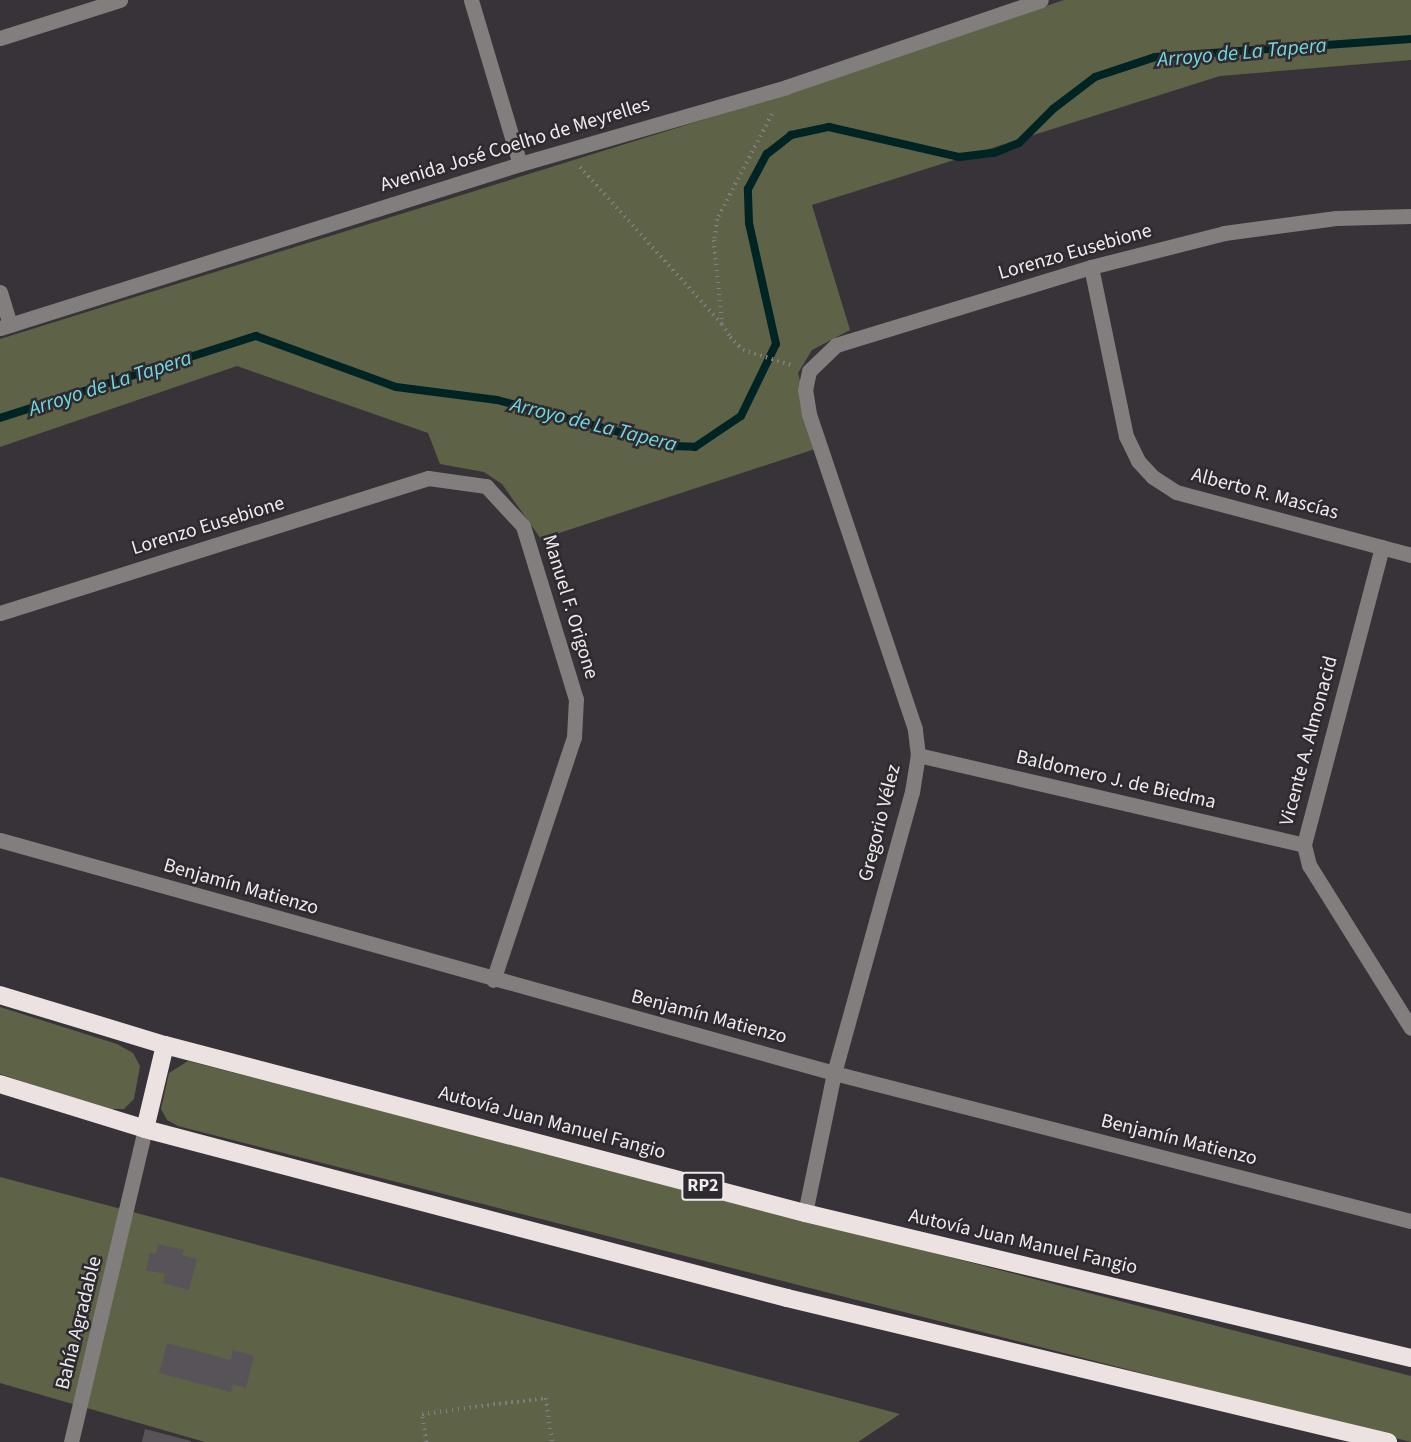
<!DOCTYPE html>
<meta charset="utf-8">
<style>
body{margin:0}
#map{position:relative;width:1411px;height:1442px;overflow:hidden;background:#383339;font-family:"Source Sans 3",sans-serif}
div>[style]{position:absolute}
.green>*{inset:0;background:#5e6246}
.stream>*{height:8px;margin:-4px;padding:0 4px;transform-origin:4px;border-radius:4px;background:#002324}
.building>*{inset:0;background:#585359}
.path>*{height:4px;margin-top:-2px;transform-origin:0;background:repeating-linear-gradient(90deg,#817d81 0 1.5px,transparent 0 6px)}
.minor>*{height:15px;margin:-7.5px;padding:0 7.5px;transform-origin:7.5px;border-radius:7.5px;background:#827e7d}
.highway>*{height:18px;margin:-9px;padding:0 9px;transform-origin:9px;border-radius:9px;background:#ece2e1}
span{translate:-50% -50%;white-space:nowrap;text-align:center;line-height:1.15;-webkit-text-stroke:5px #2e2a2f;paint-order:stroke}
.shield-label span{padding:2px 4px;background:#2e2a2f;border:2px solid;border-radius:4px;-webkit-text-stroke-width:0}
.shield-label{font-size:18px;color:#eeebee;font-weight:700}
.street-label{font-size:20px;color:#eeebee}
.water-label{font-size:21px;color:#70dbdf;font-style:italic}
</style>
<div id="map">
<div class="green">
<div style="clip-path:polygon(1064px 0,1411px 0,1411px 60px,1220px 76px,812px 205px,850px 330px,812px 350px,798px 373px,818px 448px,541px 539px,502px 484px,484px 472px,440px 464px,428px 433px,237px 366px,0 447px,0 339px,811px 86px)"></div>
<div style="clip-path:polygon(0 1007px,117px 1044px,133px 1053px,140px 1066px,134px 1099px,124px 1109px,105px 1109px,0 1074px)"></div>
<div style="clip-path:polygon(188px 1061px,1411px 1376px,1411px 1442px,178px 1126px,167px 1120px,161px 1109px,169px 1073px)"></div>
<div style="clip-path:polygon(0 1177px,900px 1414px,858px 1442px,205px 1442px,0 1383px)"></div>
</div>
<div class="stream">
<div style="left:0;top:418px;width:269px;rotate:-17.8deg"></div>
<div style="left:256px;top:336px;width:149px;rotate:20deg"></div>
<div style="left:396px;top:387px;width:102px;rotate:7.3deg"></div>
<div style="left:497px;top:400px;width:181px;rotate:14.7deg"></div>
<div style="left:672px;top:446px;width:23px;rotate:2deg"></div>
<div style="left:695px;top:447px;width:55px;rotate:-34deg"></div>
<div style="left:741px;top:416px;width:80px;rotate:-64.1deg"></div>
<div style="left:776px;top:344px;width:124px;rotate:-102.6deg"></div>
<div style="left:749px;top:223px;width:34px;rotate:-92deg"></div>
<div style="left:748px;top:189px;width:40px;rotate:-62deg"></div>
<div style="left:767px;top:154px;width:31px;rotate:-38deg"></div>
<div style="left:791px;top:135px;width:39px;rotate:-12deg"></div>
<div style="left:829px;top:127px;width:133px;rotate:13deg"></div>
<div style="left:959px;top:157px;width:35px;rotate:-7deg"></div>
<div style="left:994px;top:153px;width:27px;rotate:-22deg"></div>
<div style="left:1019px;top:143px;width:48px;rotate:-45deg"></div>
<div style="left:1053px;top:109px;width:53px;rotate:-37.3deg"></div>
<div style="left:1095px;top:77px;width:63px;rotate:-18.4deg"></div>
<div style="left:1155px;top:57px;width:257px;rotate:-4deg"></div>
</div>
<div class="building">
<div style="clip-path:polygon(158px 1244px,184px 1250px,182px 1255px,197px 1259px,189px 1290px,163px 1283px,165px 1274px,146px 1270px,150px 1253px,156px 1254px)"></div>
<div style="clip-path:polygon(167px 1343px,231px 1360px,233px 1350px,254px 1356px,246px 1388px,233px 1384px,231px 1392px,159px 1373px)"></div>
<div style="clip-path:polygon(145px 1429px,191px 1441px,191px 1442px,142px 1442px)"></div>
</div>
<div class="path">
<div style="left:772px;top:114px;width:119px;rotate:117.6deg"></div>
<div style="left:717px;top:219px;width:21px;rotate:98deg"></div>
<div style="left:714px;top:240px;width:84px;rotate:84.6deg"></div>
<div style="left:722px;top:324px;width:15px;rotate:58deg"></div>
<div style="left:730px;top:337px;width:18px;rotate:45deg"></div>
<div style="left:743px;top:350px;width:50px;rotate:17.4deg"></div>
<div style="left:580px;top:167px;width:212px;rotate:47.9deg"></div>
<div style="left:426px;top:1442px;width:28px;rotate:-98deg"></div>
<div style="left:422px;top:1414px;width:125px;rotate:-7.4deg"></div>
<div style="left:546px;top:1398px;width:44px;rotate:82.2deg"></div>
</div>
<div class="minor">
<div style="left:471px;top:0;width:171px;rotate:73.4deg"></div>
<div style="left:0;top:38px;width:126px;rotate:-17.6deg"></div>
<div style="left:1091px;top:267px;width:173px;rotate:78.3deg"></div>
<div style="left:1126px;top:436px;width:28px;rotate:64deg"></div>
<div style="left:1138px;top:461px;width:22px;rotate:47deg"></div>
<div style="left:1153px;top:477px;width:27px;rotate:33deg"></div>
<div style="left:1176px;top:492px;width:243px;rotate:15deg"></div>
<div style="left:0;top:292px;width:34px;rotate:73deg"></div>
<div style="left:0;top:328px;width:545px;rotate:-17.5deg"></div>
<div style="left:520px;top:164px;width:277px;rotate:-16.1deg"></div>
<div style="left:786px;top:87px;width:269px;rotate:-18.8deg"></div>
<div style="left:1382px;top:547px;width:308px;rotate:104.7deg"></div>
<div style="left:1304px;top:845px;width:21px;rotate:76deg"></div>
<div style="left:1309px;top:865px;width:192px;rotate:58deg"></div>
<div style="left:0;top:613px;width:449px;rotate:-17.5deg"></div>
<div style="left:428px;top:478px;width:59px;rotate:7.9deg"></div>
<div style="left:486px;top:486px;width:54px;rotate:47.2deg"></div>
<div style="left:523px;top:526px;width:181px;rotate:73deg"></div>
<div style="left:576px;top:699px;width:38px;rotate:93deg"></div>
<div style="left:574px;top:737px;width:256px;rotate:108.4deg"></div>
<div style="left:918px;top:755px;width:396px;rotate:13.1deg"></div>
<div style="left:0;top:840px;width:866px;rotate:15.61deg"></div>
<div style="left:834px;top:1073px;width:596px;rotate:14.39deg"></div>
<div style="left:805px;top:1213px;width:143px;rotate:-78.3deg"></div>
<div style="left:834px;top:1073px;width:292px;rotate:-74.5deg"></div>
<div style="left:912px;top:792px;width:37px;rotate:-81deg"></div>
<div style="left:918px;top:755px;width:26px;rotate:-97deg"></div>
<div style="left:915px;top:729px;width:332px;rotate:-108.6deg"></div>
<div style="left:809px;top:414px;width:24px;rotate:-99deg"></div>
<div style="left:805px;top:390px;width:19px;rotate:-78deg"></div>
<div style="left:809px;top:371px;width:37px;rotate:-44deg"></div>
<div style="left:836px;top:345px;width:267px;rotate:-17deg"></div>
<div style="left:1091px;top:267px;width:137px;rotate:-14.3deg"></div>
<div style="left:1224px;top:233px;width:113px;rotate:-7.6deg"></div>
<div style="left:1336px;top:218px;width:75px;rotate:-1.5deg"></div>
<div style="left:71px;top:1442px;width:322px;rotate:-76.7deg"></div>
</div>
<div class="highway">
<div style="left:0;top:995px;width:172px;rotate:16.9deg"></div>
<div style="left:165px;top:1045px;width:662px;rotate:14.71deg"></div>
<div style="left:805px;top:1213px;width:623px;rotate:13.46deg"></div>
<div style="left:0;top:1084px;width:152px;rotate:17.2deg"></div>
<div style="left:145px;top:1129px;width:664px;rotate:14.75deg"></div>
<div style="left:787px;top:1298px;width:618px;rotate:13.47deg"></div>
<div style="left:145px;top:1129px;width:86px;rotate:-76.6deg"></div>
</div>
<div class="shield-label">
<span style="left:703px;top:1186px">RP2</span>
</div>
<div class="street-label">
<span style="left:515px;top:145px;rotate:-17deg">Avenida José Coelho de Meyrelles</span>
<span style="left:1075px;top:252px;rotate:-16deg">Lorenzo Eusebione</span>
<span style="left:1265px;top:494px;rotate:15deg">Alberto R. Mascías</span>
<span style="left:208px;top:526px;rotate:-17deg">Lorenzo Eusebione</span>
<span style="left:570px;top:607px;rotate:73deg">Manuel F. Origone</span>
<span style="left:1309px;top:741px;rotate:-75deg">Vicente A. Almonacid</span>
<span style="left:1116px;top:780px;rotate:13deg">Baldomero J. de Biedma</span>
<span style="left:880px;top:823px;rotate:-76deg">Gregorio Vélez</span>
<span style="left:241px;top:887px;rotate:16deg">Benjamín Matienzo</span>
<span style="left:709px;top:1017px;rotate:15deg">Benjamín Matienzo</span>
<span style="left:552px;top:1123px;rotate:15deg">Autovía Juan Manuel Fangio</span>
<span style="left:1179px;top:1140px;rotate:14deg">Benjamín Matienzo</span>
<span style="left:1023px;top:1242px;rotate:13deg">Autovía Juan Manuel Fangio</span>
<span style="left:79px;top:1323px;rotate:-76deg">Bahía Agradable</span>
</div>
<div class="water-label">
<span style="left:1242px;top:52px;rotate:-5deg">Arroyo de La Tapera</span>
<span style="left:110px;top:383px;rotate:-18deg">Arroyo de La Tapera</span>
<span style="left:594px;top:424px;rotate:14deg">Arroyo de La Tapera</span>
</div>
</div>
